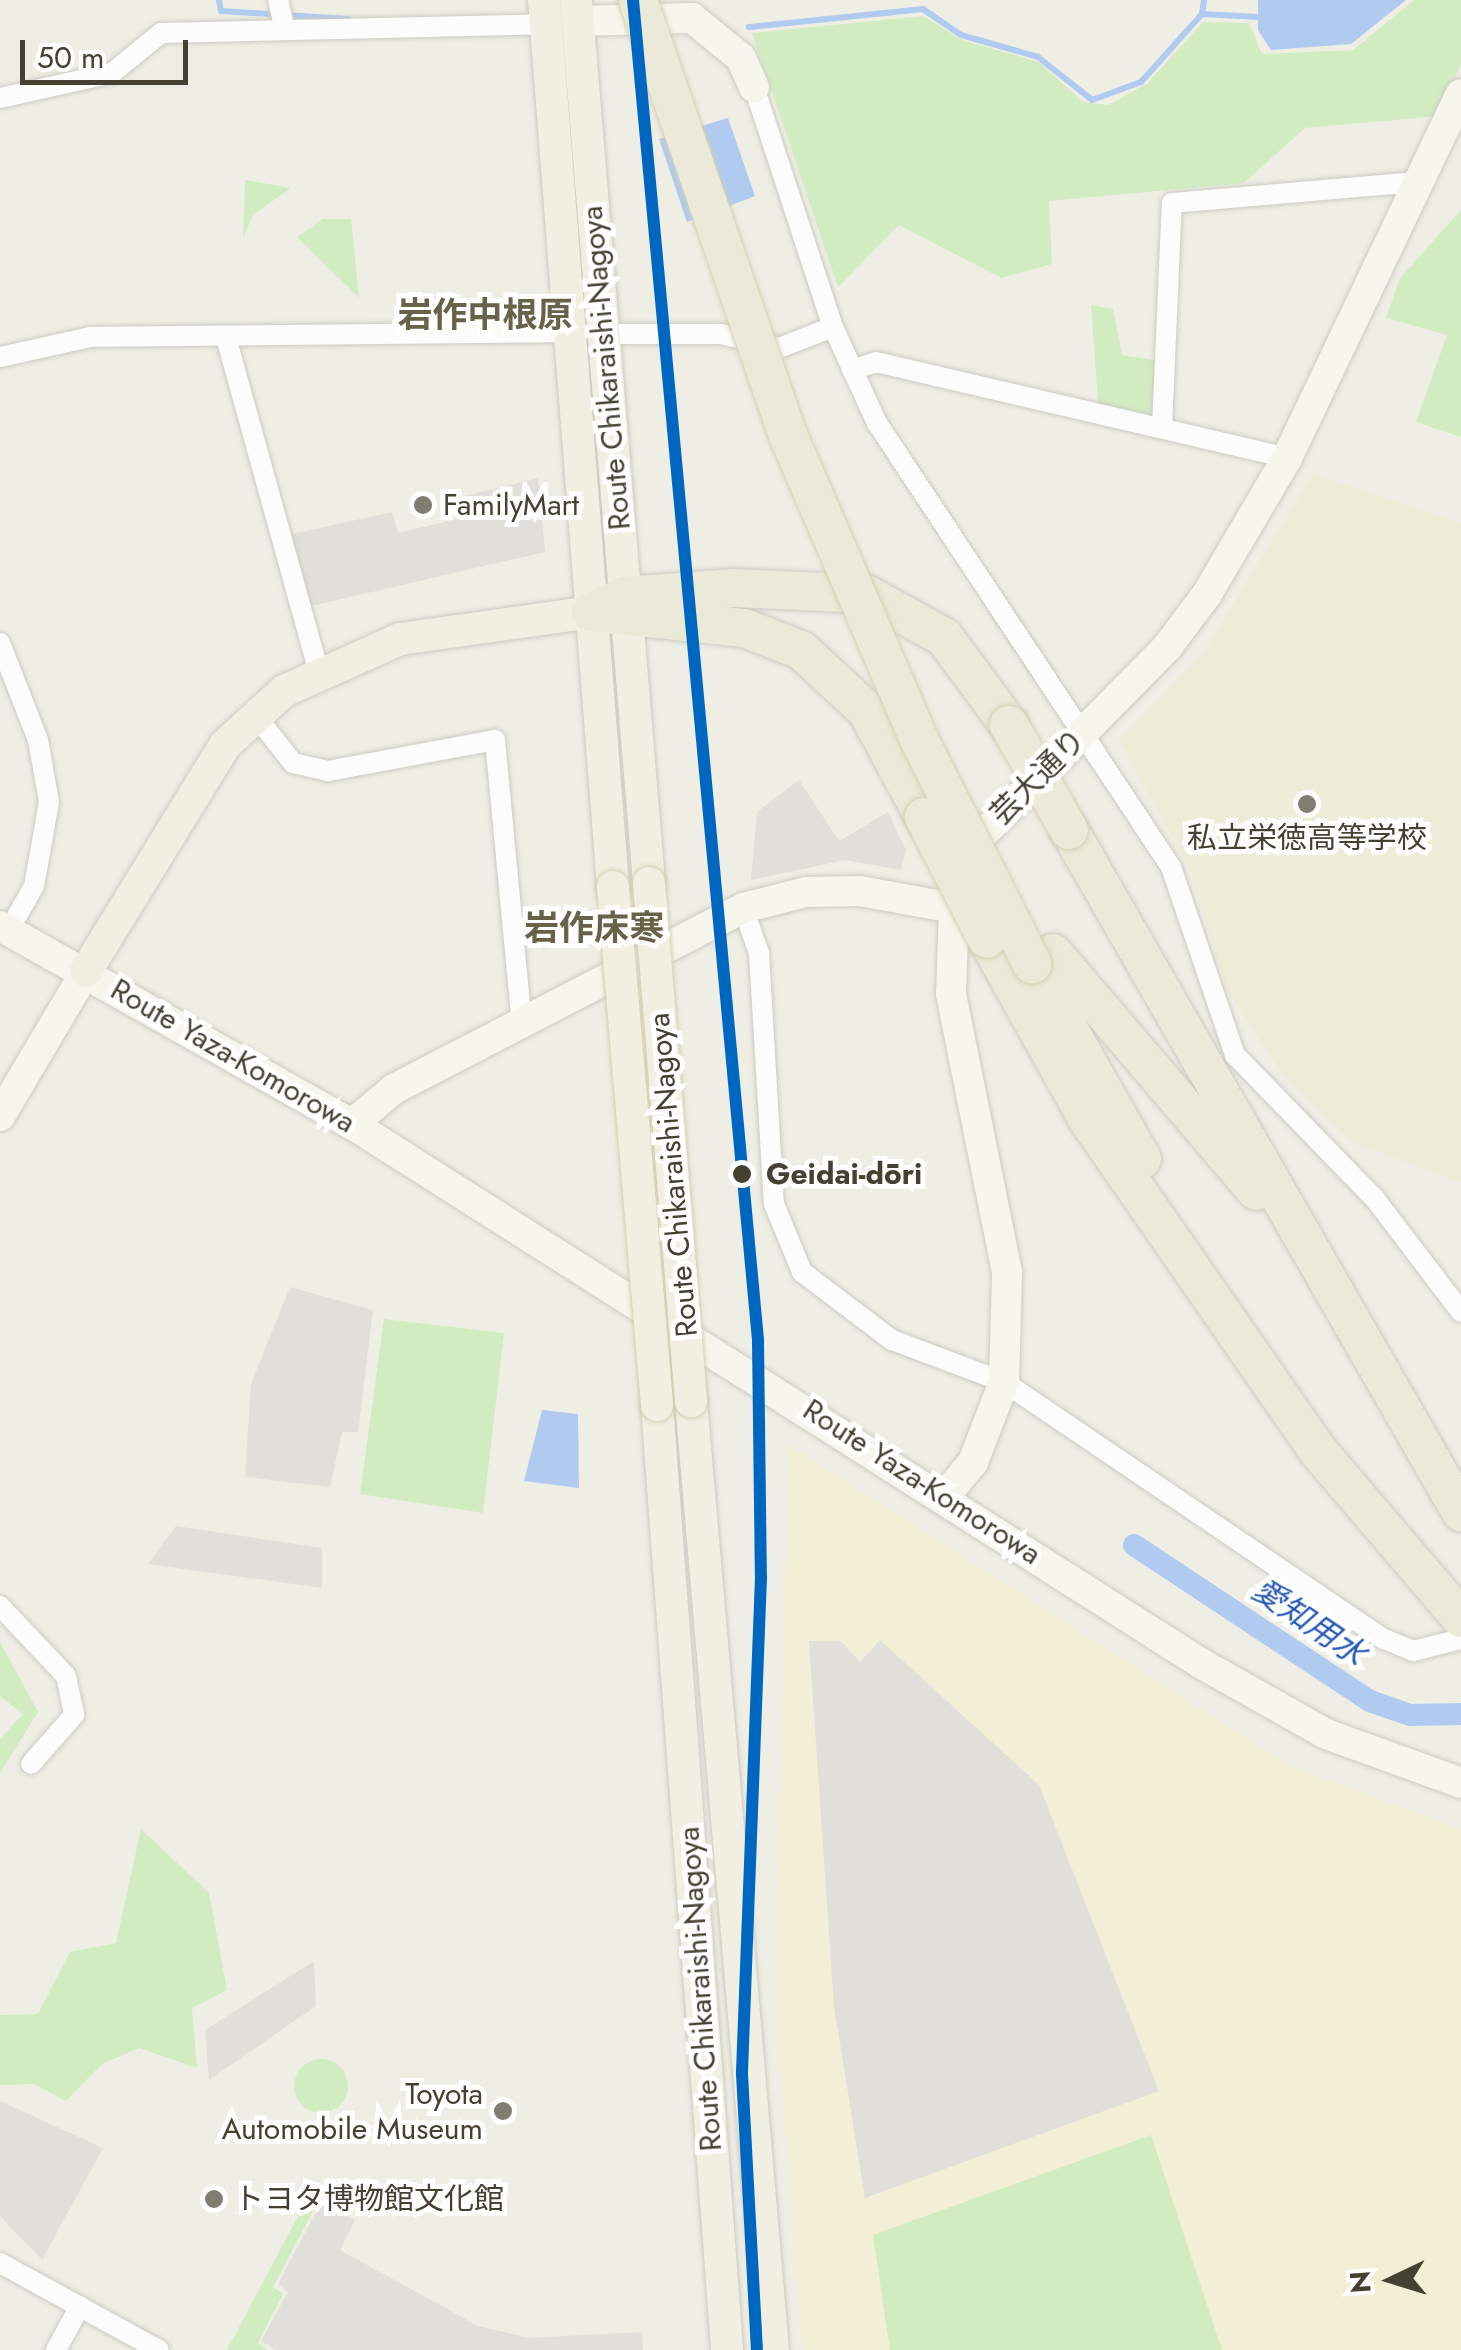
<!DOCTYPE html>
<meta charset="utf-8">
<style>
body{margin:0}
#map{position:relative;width:1461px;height:2350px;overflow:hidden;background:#eeeee5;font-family:Jost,"Noto Sans JP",sans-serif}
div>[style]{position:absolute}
.commercial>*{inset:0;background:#f3eed6}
.education>*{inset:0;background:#edecd6}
.green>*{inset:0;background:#d2ecc2}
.round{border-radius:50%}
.parking>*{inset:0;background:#e0dfd9}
.water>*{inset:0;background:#b1caf0}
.stream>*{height:6px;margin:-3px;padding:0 3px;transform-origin:3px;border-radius:3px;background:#b1caf0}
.canal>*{height:22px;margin:-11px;padding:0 11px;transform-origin:11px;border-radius:11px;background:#b1caf0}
.roads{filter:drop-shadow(0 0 2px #cccbc3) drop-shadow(0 0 2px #cccbc3)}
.street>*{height:20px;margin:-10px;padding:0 10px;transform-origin:10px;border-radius:10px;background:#fcfcfb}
.secondary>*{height:30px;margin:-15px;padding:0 15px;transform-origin:15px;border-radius:15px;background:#f6f6ec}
.primary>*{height:32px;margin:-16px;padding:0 16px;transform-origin:16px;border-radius:16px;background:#f0efe1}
.highway>*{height:38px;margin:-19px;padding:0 19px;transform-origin:19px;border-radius:19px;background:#ebe9d7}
.bridges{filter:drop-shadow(0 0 2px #d2d0b1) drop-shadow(0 0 2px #d2d0b1)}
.primary-bridge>*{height:32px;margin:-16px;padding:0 16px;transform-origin:16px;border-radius:16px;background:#f0efe1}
.highway-bridge>*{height:38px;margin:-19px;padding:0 19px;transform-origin:19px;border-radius:19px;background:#ebe9d7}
.rail-1>*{height:12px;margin:-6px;padding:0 6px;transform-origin:6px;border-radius:6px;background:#0067c0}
.dots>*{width:28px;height:28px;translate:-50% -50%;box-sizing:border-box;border:5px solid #fff;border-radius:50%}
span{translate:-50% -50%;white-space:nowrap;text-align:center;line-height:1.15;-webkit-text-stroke:10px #fff;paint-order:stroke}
.street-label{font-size:30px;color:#444132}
.poi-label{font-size:30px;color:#444132}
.left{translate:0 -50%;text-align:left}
.right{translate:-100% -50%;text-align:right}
.stop-label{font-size:30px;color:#444132;font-weight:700}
.water-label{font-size:32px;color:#2458b6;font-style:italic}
.quarter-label{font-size:35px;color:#676248;font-weight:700}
.north{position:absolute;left:1341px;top:2230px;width:100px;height:100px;-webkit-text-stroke:8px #fff;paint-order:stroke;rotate:266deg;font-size:28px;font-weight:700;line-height:40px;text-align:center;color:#444132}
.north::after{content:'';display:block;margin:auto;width:35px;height:45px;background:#444132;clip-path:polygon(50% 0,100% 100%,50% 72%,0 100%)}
.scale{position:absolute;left:20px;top:40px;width:168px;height:45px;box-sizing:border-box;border:5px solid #444132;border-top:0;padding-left:12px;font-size:30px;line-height:35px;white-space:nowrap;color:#444132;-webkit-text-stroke:8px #fff;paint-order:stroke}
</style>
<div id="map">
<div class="commercial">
<div style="clip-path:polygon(788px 1444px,1290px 1766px,1461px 1829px,1461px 2350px,802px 2350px,776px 2012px)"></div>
</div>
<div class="education">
<div style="clip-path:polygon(1313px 474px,1461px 523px,1461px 1182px,1353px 1143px,1283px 1075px,1228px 993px,1189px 867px,1119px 741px,1204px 652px)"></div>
</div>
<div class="green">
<div style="clip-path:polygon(1414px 0,1461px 0,1461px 63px,1440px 116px,1305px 128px,1244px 183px,1049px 201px,1052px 264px,1001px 278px,899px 225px,838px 287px,752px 33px,923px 16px,962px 40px,1039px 62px,1083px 102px,1108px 105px,1148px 83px,1203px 22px,1249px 23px,1262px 54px,1353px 50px)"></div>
<div style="clip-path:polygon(245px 180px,291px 188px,253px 215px,243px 238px)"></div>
<div style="clip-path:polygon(1461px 210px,1461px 437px,1416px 422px,1447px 335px,1386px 318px,1400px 278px)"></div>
<div style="clip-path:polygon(323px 219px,351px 219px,359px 298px,297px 237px)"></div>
<div style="clip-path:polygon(1091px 305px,1113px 309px,1122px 355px,1168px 362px,1162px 428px,1099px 414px)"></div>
<div style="clip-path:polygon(384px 1319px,504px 1333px,483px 1513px,360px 1494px)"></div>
<div style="clip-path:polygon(0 1642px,38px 1712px,0 1773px,0 1739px,23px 1714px,0 1696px)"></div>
<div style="clip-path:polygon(141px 1829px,209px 1893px,227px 1990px,192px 2008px,197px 2068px,139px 2048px,102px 2064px,66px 2101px,34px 2084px,0 2085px,0 2015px,38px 2014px,70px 1952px,116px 1943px)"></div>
<div class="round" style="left:294px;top:2059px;width:54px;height:54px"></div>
<div style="clip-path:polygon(1151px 2135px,1222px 2350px,890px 2350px,873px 2235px)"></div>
<div style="clip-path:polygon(306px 2201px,315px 2207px,273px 2287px,283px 2294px,258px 2343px,268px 2350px,227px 2350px)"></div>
</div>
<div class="parking">
<div style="clip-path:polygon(538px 478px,545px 552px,307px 607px,292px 534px,392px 512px,398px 533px,457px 519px,453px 499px)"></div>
<div style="clip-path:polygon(799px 780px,839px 841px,888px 812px,906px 850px,901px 870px,845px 860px,751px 880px,757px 812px)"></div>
<div style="clip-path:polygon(290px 1287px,373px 1310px,358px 1432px,342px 1432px,330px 1487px,245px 1477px,251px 1384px)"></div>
<div style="clip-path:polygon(176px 1526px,322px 1548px,322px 1588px,148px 1564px)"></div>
<div style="clip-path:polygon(880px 1640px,1039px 1785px,1159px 2091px,865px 2198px,834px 2006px,809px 1641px,841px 1641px,860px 1662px)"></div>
<div style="clip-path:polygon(314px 1961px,316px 2006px,209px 2080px,205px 2030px)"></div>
<div style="clip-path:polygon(0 2101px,103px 2148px,42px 2260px,0 2216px)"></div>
<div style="clip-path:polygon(322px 2201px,355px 2220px,340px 2250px,478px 2326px,529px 2338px,642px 2332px,643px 2350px,276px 2350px,261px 2341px,288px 2292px,278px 2284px)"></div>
</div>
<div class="water">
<div style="clip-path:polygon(1258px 0,1406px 0,1351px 44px,1271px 50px,1258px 30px)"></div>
<div style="clip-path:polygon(728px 118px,755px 196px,687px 222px,659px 139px)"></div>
<div style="clip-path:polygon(542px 1410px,578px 1414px,579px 1488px,524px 1481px)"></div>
</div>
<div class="stream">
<div style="left:219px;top:0;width:11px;rotate:80deg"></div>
<div style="left:221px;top:11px;width:127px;rotate:3.6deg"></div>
<div style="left:1202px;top:14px;width:14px;rotate:-82deg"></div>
<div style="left:749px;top:27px;width:175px;rotate:-5.9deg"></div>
<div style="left:923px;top:9px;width:46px;rotate:34.4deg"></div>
<div style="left:961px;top:35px;width:80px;rotate:15.9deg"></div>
<div style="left:1038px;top:57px;width:69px;rotate:38.5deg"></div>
<div style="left:1092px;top:100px;width:52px;rotate:-20.2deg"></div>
<div style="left:1141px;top:82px;width:91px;rotate:-48.1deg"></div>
<div style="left:1202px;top:14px;width:56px;rotate:3.1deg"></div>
</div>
<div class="canal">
<div style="left:1134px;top:1545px;width:283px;rotate:33.5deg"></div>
<div style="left:1370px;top:1701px;width:42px;rotate:19.3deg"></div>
<div style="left:1410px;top:1715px;width:51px;rotate:-1.1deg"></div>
</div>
<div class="roads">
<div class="street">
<div style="left:278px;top:0;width:27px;rotate:77deg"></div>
<div style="left:754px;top:87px;width:253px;rotate:71.8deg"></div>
<div style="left:833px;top:327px;width:106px;rotate:65.4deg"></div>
<div style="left:877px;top:423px;width:533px;rotate:56.49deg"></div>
<div style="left:1171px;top:867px;width:199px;rotate:71.2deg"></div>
<div style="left:1235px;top:1055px;width:201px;rotate:45.8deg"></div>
<div style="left:1375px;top:1199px;width:142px;rotate:52.7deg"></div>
<div style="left:0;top:98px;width:115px;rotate:-12.6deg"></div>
<div style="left:112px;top:73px;width:63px;rotate:-39.2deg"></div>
<div style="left:161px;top:33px;width:385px;rotate:-1.3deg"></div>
<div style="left:603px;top:334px;width:118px"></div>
<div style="left:721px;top:334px;width:60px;rotate:13.6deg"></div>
<div style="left:779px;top:348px;width:58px;rotate:-21.3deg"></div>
<div style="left:227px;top:341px;width:341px;rotate:74.5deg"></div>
<div style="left:0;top:357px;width:92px;rotate:-12.5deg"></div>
<div style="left:90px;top:337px;width:479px;rotate:-0.6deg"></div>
<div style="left:852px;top:370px;width:25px;rotate:-18deg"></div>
<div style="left:876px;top:362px;width:422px;rotate:13.1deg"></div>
<div style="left:1162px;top:428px;width:225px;rotate:-87.5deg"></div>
<div style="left:1172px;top:203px;width:244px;rotate:-4.9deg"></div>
<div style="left:0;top:643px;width:104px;rotate:68.6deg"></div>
<div style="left:38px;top:740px;width:63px;rotate:79.9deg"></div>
<div style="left:49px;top:802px;width:85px;rotate:100.1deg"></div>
<div style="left:34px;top:886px;width:51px;rotate:119.6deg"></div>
<div style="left:255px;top:715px;width:61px;rotate:51.6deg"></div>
<div style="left:293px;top:763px;width:36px;rotate:13deg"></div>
<div style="left:328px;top:771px;width:170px;rotate:-10.5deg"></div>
<div style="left:495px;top:740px;width:287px;rotate:84.6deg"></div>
<div style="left:743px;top:908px;width:48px;rotate:70.4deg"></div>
<div style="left:759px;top:953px;width:251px;rotate:86.6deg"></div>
<div style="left:774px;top:1204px;width:74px;rotate:67.6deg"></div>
<div style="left:802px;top:1272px;width:113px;rotate:37.1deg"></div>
<div style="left:892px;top:1340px;width:120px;rotate:20.6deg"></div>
<div style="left:1004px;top:1382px;width:459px;rotate:34.1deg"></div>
<div style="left:1384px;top:1639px;width:31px;rotate:22deg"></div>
<div style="left:1413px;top:1651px;width:49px;rotate:-14deg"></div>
<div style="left:0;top:1606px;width:96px;rotate:46.7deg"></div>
<div style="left:66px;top:1676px;width:40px;rotate:78deg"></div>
<div style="left:74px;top:1715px;width:65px;rotate:131.3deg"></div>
<div style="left:0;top:2263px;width:181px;rotate:28.7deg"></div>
<div style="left:56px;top:2350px;width:50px;rotate:-61.4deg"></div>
</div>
<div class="secondary">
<div style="left:578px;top:21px;width:114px;rotate:-1.5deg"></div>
<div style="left:692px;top:18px;width:63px;rotate:39.2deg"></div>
<div style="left:741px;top:58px;width:32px;rotate:66deg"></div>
<div style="left:0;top:926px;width:404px;rotate:29.4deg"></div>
<div style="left:352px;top:1124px;width:1007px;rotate:32.43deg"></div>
<div style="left:1202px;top:1664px;width:142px;rotate:29.4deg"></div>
<div style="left:1326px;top:1734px;width:144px;rotate:19.9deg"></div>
<div style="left:0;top:1116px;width:169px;rotate:-59.3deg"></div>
<div style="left:352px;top:1124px;width:55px;rotate:-39.8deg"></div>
<div style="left:394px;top:1089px;width:393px;rotate:-27.4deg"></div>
<div style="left:743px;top:908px;width:65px;rotate:-14.3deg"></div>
<div style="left:806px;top:892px;width:54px;rotate:-1.1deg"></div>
<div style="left:860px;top:891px;width:96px;rotate:10.3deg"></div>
<div style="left:946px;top:1495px;width:43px;rotate:-50.7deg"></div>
<div style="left:973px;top:1462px;width:86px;rotate:-68.8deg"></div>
<div style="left:1004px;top:1382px;width:110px;rotate:-88.4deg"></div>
<div style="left:1007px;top:1272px;width:284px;rotate:-101.4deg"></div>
<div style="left:951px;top:994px;width:86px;rotate:-88deg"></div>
<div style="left:954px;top:908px;width:73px;rotate:-70.8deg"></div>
<div style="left:978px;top:839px;width:271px;rotate:-45.4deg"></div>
<div style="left:1168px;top:646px;width:65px;rotate:-53.1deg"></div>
<div style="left:1207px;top:594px;width:158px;rotate:-59.5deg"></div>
<div style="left:1287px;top:458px;width:403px;rotate:-64.5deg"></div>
</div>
<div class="primary">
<div style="left:544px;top:0;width:890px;rotate:85.55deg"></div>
<div style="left:576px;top:0;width:886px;rotate:85.27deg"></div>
<div style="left:86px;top:971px;width:265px;rotate:-58.4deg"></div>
<div style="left:225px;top:745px;width:80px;rotate:-42.5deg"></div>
<div style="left:284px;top:691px;width:127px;rotate:-24.1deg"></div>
<div style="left:400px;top:639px;width:193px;rotate:-8deg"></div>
<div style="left:691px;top:1401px;width:953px;rotate:85.06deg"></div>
<div style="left:657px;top:1405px;width:948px;rotate:85.76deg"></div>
</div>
<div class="highway">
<div style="left:591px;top:612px;width:38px;rotate:-25deg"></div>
<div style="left:625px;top:596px;width:109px;rotate:-4.2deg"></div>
<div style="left:734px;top:588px;width:132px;rotate:2.6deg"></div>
<div style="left:866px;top:594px;width:89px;rotate:28.9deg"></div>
<div style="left:944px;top:637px;width:109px;rotate:53.5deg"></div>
<div style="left:591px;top:612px;width:154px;rotate:6deg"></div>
<div style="left:744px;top:628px;width:61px;rotate:21.1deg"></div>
<div style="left:801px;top:650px;width:90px;rotate:42.7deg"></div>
<div style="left:867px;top:711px;width:120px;rotate:61.7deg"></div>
<div style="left:1069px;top:830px;width:787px;rotate:60.11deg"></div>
<div style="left:987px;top:939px;width:207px;rotate:60.8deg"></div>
<div style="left:1088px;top:1120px;width:404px;rotate:55.2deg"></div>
<div style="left:1319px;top:1452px;width:218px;rotate:49.5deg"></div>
<div style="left:1053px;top:953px;width:313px;rotate:49.5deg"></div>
<div style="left:1032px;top:964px;width:224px;rotate:60.6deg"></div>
</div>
</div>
<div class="bridges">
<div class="primary-bridge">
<div style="left:649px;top:883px;width:520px;rotate:85.36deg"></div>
<div style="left:613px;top:887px;width:520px;rotate:85.14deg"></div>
</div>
<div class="highway-bridge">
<div style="left:638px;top:0;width:460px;rotate:71deg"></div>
<div style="left:788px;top:435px;width:333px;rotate:66.7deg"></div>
<div style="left:920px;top:741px;width:250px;rotate:63.3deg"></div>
<div style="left:1009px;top:725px;width:121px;rotate:60.3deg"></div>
<div style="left:924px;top:817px;width:137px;rotate:62.7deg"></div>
</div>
</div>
<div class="rail-1">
<div style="left:633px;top:0;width:1347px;rotate:84.67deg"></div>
<div style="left:758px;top:1341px;width:236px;rotate:89.3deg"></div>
<div style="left:761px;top:1577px;width:497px;rotate:92.2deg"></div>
<div style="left:742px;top:2074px;width:276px;rotate:86.9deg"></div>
</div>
<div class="dots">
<div style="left:423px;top:505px;background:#807e71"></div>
<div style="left:1307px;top:804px;background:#807e71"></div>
<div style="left:742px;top:1174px;background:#444132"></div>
<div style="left:503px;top:2111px;background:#807e71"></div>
<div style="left:214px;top:2199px;background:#807e71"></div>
</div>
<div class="street-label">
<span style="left:606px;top:368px;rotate:-95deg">Route Chikaraishi-Nagoya</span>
<span style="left:1038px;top:777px;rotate:-45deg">芸大通り</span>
<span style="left:233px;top:1056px;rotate:30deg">Route Yaza-Komorowa</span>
<span style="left:673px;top:1175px;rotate:-95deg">Route Chikaraishi-Nagoya</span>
<span style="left:922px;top:1482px;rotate:33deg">Route Yaza-Komorowa</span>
<span style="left:700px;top:1989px;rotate:-94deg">Route Chikaraishi-Nagoya</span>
</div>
<div class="poi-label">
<span class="left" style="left:443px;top:505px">FamilyMart</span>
<span style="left:1307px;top:838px">私立栄徳高等学校</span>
<span class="right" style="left:483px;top:2111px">Toyota<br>Automobile Museum</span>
<span class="left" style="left:234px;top:2199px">トヨタ博物館文化館</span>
</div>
<div class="stop-label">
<span class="left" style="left:766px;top:1174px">Geidai-dōri</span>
</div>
<div class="water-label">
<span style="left:1309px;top:1622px;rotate:34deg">愛知用水</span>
</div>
<div class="quarter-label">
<span style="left:485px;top:315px">岩作中根原</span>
<span style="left:594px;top:928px">岩作床寒</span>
</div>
<div class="north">N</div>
<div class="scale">50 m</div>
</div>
